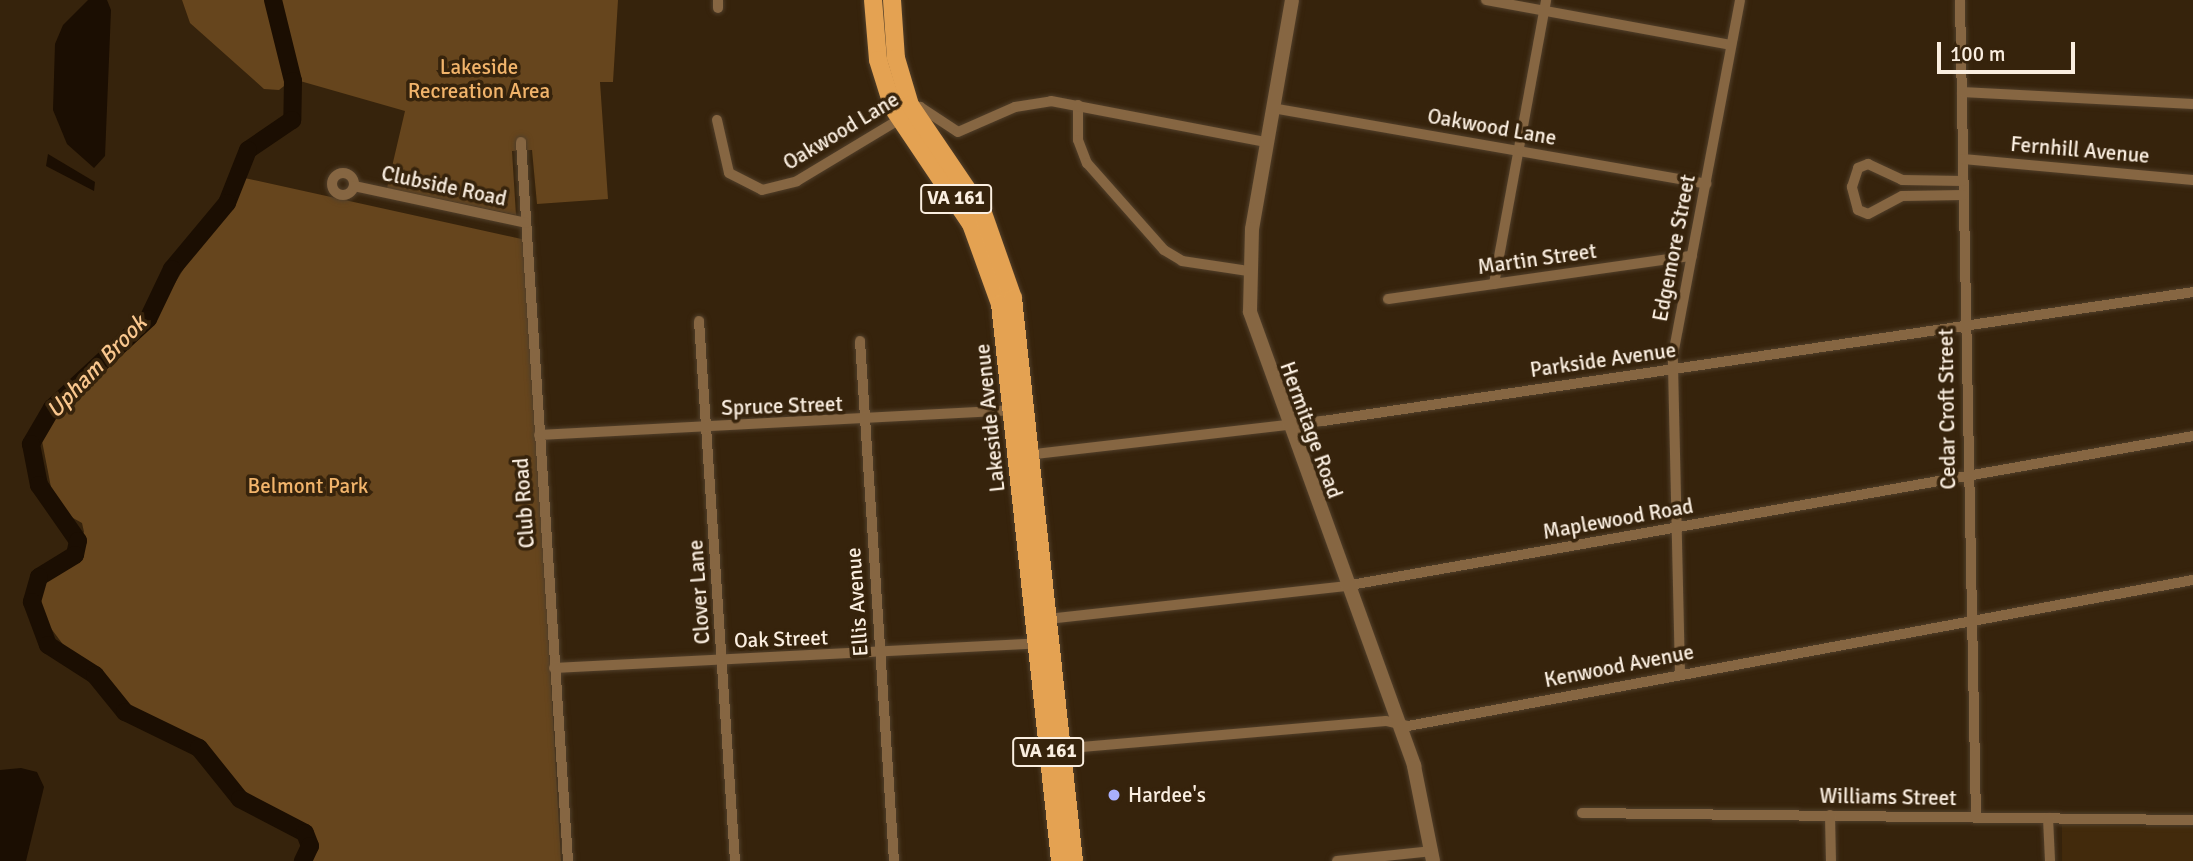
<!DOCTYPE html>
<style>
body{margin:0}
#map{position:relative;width:2193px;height:861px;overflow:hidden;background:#36230c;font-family:Signika,sans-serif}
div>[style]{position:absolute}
.built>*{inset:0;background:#422a0c}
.green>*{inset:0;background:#66451d}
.water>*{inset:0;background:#1b0e02}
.river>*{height:18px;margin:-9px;padding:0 9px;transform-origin:9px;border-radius:9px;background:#1b0e02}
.roads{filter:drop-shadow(0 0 2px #513f2a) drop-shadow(0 0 2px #513f2a)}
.minor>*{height:10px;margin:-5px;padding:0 5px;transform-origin:5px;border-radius:5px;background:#866642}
.minor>.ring{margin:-5px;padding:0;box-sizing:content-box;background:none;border:10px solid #866642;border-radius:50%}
.tertiary>*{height:14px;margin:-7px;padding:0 7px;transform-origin:7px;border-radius:7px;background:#866642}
.primary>*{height:18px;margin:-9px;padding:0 9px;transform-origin:9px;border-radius:9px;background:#e4a252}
.dots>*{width:19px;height:19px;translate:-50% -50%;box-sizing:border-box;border:4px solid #36230c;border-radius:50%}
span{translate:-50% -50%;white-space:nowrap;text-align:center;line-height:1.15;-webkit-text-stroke:7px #36230c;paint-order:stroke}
.shield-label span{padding:2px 5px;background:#36230c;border:2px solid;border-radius:5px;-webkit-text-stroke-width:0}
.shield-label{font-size:19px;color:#faeee0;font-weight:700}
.park-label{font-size:21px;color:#f2b46b}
.street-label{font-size:21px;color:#faeee0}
.poi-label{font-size:21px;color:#faeee0}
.left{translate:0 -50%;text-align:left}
.water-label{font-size:23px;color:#fac78e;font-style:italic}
.scale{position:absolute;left:1937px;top:42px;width:138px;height:32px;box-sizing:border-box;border:4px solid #faeee0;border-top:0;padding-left:9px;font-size:21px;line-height:24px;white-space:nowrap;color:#faeee0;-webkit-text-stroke:5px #36230c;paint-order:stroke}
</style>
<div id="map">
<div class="built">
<div style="clip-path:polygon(2062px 824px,2193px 827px,2193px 861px,2062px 861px)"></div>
</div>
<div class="green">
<div style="clip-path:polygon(182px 0,618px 0,613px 82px,600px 82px,608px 199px,537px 204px,532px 150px,512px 151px,516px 215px,387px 188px,405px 111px,293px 79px,279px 90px,264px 89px,190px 23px)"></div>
<div style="clip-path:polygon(240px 177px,526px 240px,561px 861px,310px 861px,315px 846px,225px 783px,211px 756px,103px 698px,38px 611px,35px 579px,65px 566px,84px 532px,82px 523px,55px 508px,42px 441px,47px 423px,81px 381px,156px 314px)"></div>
</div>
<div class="water">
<div style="clip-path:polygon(88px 0,107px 0,111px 10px,105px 156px,94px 168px,67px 144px,53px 110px,55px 44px,63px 25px)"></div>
<div style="clip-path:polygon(48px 154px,95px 182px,94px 191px,46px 166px)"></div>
<div style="clip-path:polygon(21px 768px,37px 772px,44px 787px,26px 861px,0 861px,0 770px)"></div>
</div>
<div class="river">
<div style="left:273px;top:0;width:83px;rotate:76.1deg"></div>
<div style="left:293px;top:81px;width:39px;rotate:91deg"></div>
<div style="left:292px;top:120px;width:53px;rotate:145.7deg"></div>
<div style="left:248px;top:150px;width:57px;rotate:111.6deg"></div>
<div style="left:227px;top:203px;width:86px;rotate:129.8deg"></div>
<div style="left:172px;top:269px;width:55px;rotate:115.6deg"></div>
<div style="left:148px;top:319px;width:131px;rotate:137.2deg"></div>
<div style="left:52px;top:408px;width:42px;rotate:120.3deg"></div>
<div style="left:31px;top:444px;width:42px;rotate:79deg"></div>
<div style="left:39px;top:485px;width:68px;rotate:55.1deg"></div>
<div style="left:78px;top:541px;width:14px;rotate:102deg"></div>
<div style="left:75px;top:555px;width:42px;rotate:148.6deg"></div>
<div style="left:39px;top:577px;width:26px;rotate:106deg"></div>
<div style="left:32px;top:602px;width:46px;rotate:69.6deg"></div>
<div style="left:48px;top:645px;width:56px;rotate:32.6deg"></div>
<div style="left:95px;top:675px;width:48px;rotate:51deg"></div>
<div style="left:125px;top:712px;width:82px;rotate:25.9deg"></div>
<div style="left:199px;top:748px;width:65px;rotate:51.2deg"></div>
<div style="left:240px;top:799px;width:73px;rotate:27.6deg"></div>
<div style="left:305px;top:833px;width:14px;rotate:69deg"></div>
<div style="left:310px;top:846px;width:17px;rotate:115deg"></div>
</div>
<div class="roads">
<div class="minor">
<div style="left:718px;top:0;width:8px;rotate:90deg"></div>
<div style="left:1486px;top:0;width:249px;rotate:10.4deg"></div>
<div style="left:1960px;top:0;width:817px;rotate:88.88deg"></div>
<div style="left:1962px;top:92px;width:231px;rotate:3deg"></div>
<div style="left:1078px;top:105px;width:35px;rotate:90deg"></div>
<div style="left:1078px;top:140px;width:25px;rotate:69deg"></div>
<div style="left:1087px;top:163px;width:116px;rotate:48.5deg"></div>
<div style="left:1164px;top:250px;width:21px;rotate:31deg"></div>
<div style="left:1182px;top:261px;width:67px;rotate:8.6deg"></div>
<div style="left:1272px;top:108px;width:441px;rotate:9.9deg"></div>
<div style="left:717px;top:120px;width:54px;rotate:77.2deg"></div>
<div style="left:729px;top:173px;width:37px;rotate:27deg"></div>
<div style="left:762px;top:190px;width:36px;rotate:-14deg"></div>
<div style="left:797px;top:181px;width:144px;rotate:-31deg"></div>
<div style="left:920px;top:107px;width:45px;rotate:33.3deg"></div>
<div style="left:958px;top:132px;width:62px;rotate:-23.7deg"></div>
<div style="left:1015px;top:107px;width:36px;rotate:-9deg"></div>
<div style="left:1051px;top:101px;width:219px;rotate:10.8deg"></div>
<div style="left:521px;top:142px;width:721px;rotate:86.26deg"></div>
<div style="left:1963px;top:159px;width:231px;rotate:5.2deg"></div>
<div class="ring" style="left:332px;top:173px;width:12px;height:12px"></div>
<div style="left:354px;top:186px;width:176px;rotate:12.1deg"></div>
<div style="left:1963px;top:195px;width:61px;rotate:179.1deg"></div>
<div style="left:1902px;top:196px;width:38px;rotate:152deg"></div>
<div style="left:1868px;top:214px;width:11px;rotate:-158deg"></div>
<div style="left:1858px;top:210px;width:24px;rotate:-105deg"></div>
<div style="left:1852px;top:187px;width:20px;rotate:-72deg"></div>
<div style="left:1858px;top:168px;width:11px;rotate:-22deg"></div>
<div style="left:1868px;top:164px;width:38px;rotate:25deg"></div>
<div style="left:1902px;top:180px;width:61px;rotate:0.9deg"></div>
<div style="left:1494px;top:284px;width:289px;rotate:-79.6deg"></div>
<div style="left:1388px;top:299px;width:307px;rotate:-8.1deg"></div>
<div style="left:699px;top:321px;width:541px;rotate:86.19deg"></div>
<div style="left:860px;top:341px;width:521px;rotate:86.26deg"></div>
<div style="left:539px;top:435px;width:477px;rotate:-3deg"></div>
<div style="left:1027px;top:455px;width:298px;rotate:-6.6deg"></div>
<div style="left:1323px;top:421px;width:880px;rotate:-8.43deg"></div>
<div style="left:1048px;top:619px;width:299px;rotate:-6.3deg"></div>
<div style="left:1345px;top:586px;width:861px;rotate:-10.03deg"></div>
<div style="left:554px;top:668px;width:487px;rotate:-2.9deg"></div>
<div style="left:1680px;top:674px;width:319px;rotate:-91.3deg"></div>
<div style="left:1673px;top:355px;width:361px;rotate:-79.3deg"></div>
<div style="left:1058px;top:749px;width:329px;rotate:-4.9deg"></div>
<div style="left:1386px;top:721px;width:23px;rotate:13deg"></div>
<div style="left:1408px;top:726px;width:798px;rotate:-10.54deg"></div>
<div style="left:1582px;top:813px;width:611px;rotate:0.66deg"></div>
<div style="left:1830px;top:815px;width:46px;rotate:88.8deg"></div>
<div style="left:2048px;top:818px;width:43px;rotate:87.3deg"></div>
<div style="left:1337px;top:861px;width:96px;rotate:-6deg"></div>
</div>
<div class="tertiary">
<div style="left:1292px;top:0;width:232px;rotate:99.9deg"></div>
<div style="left:1252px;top:229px;width:83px;rotate:91.4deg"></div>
<div style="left:1250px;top:312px;width:483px;rotate:70.1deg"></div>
<div style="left:1414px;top:766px;width:97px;rotate:78.7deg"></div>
</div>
<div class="primary">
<div style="left:873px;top:0;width:60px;rotate:85.2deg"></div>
<div style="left:878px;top:60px;width:50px;rotate:72.6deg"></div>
<div style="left:893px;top:108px;width:140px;rotate:56.1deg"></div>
<div style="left:971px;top:224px;width:85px;rotate:70.1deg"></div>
<div style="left:1000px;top:304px;width:560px;rotate:83.85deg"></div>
<div style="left:892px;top:0;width:58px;rotate:86.1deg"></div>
<div style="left:896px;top:58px;width:49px;rotate:73.4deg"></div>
<div style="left:910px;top:105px;width:130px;rotate:55.9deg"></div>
<div style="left:983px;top:213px;width:90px;rotate:70.6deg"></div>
<div style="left:1013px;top:298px;width:566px;rotate:83.82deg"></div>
</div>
</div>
<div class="dots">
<div style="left:1114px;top:795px;background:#a9b0fc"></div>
</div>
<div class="shield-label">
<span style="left:956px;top:199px">VA 161</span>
<span style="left:1048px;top:752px">VA 161</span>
</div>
<div class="park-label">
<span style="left:479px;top:79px">Lakeside<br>Recreation Area</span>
<span style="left:308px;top:486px">Belmont Park</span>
</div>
<div class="street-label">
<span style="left:1492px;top:127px;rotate:10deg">Oakwood Lane</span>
<span style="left:841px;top:131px;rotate:-31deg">Oakwood Lane</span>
<span style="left:2080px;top:150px;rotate:5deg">Fernhill Avenue</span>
<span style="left:444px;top:186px;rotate:12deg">Clubside Road</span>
<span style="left:1674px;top:248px;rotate:-79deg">Edgemore Street</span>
<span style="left:1537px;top:259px;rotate:-8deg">Martin Street</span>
<span style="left:1603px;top:360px;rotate:-8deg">Parkside Avenue</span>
<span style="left:782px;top:406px;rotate:-2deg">Spruce Street</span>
<span style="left:1947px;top:409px;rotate:-91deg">Cedar Croft Street</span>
<span style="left:990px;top:418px;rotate:-96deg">Lakeside Avenue</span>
<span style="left:1311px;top:430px;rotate:70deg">Hermitage Road</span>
<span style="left:524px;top:503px;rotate:-94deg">Club Road</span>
<span style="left:1618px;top:519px;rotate:-10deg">Maplewood Road</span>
<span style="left:699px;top:592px;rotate:-94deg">Clover Lane</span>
<span style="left:857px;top:602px;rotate:-94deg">Ellis Avenue</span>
<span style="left:781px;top:639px;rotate:-2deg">Oak Street</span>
<span style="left:1619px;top:666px;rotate:-11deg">Kenwood Avenue</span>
<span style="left:1888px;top:797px;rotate:1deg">Williams Street</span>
</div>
<div class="poi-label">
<span class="left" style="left:1128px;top:795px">Hardee's</span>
</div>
<div class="water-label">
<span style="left:97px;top:367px;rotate:-46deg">Upham Brook</span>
</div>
<div class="scale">100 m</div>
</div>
